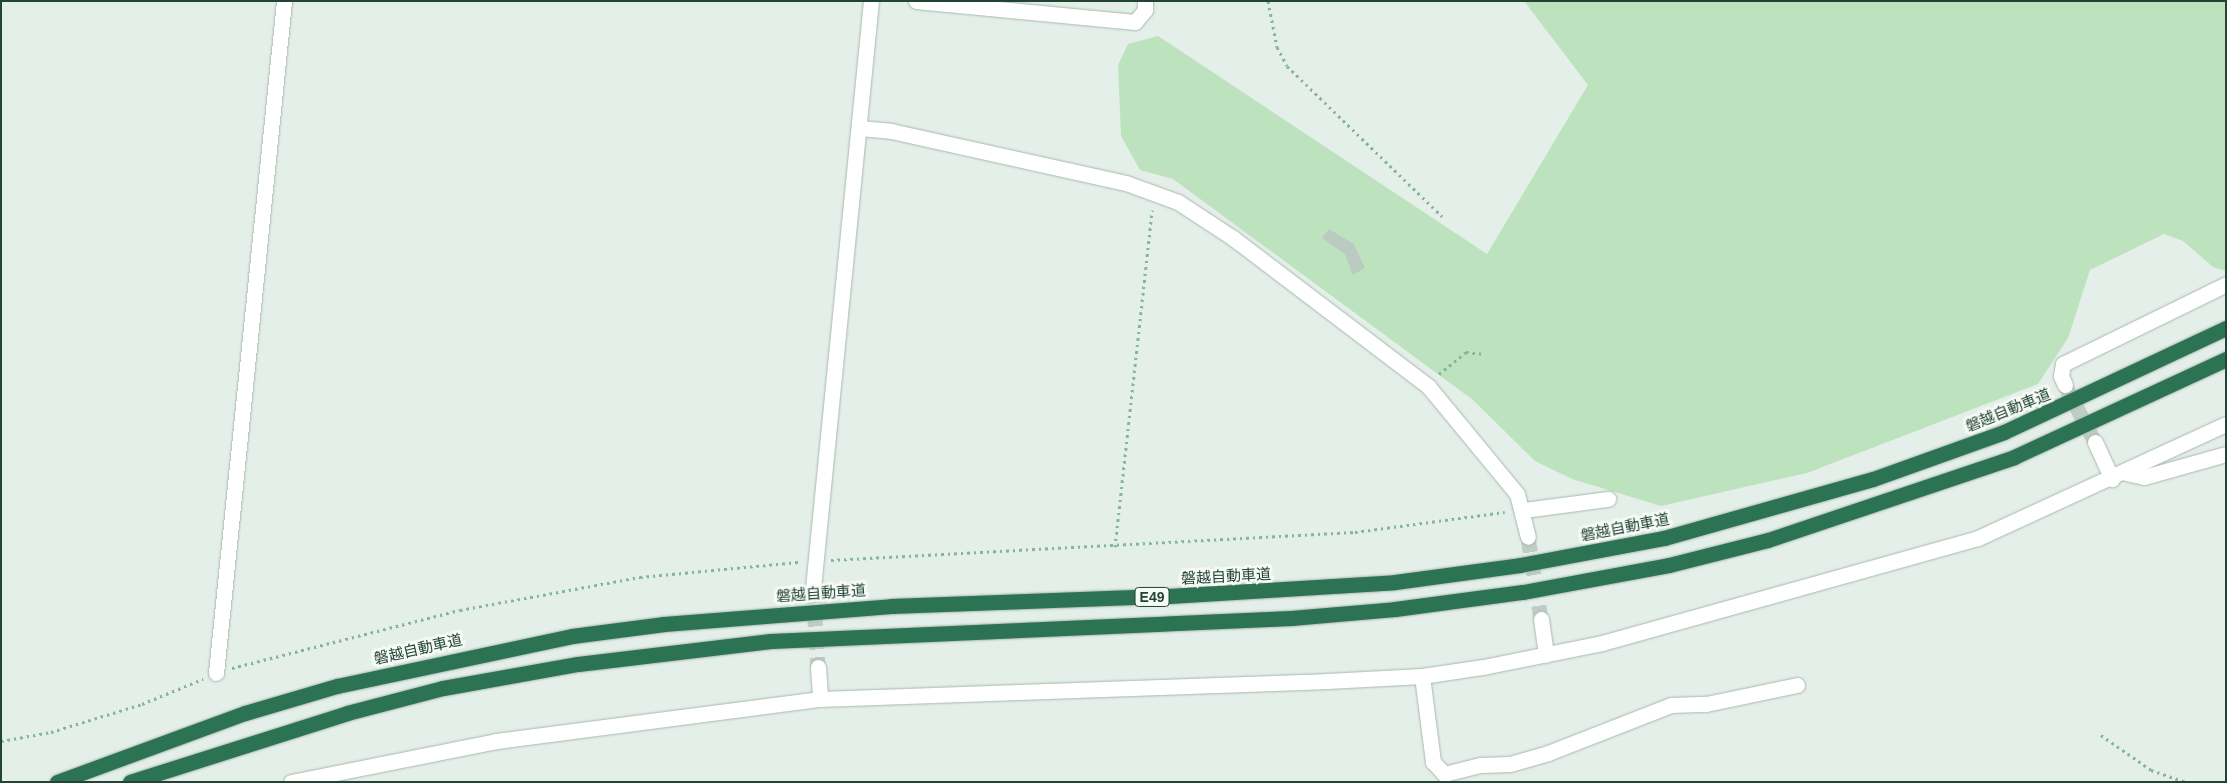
<!DOCTYPE html>
<meta charset="utf-8">
<style>
body{margin:0}
#map{position:relative;width:2227px;height:783px;overflow:hidden;background:#e5efe9;font-family:Helvetica,"Noto Sans JP",sans-serif}
div>[style]{position:absolute}
.green>*{inset:0;background:#bde2be}
.building>*{inset:0;background:#bacbc1}
.minor-tunnel>*{height:15px;margin-top:-7.5px;transform-origin:0;background:repeating-linear-gradient(90deg,#becdc5 0 15px,transparent 0 23px)}
.path>*{height:3px;margin-top:-1.5px;transform-origin:0;background:repeating-linear-gradient(90deg,#83b69a 0 2.5px,transparent 0 6.5px)}
.roads{filter:drop-shadow(0 0 1px #a7b8af) drop-shadow(0 0 1px #a7b8af)}
.minor>*{height:15px;margin:-7.5px;padding:0 7.5px;transform-origin:7.5px;border-radius:7.5px;background:#fff}
.highway>*{height:15px;margin:-7.5px;padding:0 7.5px;transform-origin:7.5px;border-radius:7.5px;background:#2b7353}
span{translate:-50% -50%;white-space:nowrap;text-align:center;line-height:1.15;-webkit-text-stroke:5px #f7fbf8;paint-order:stroke}
.shield-label span{padding:1px 4px;background:#f7fbf8;border:1px solid;border-radius:4px;-webkit-text-stroke-width:0}
.shield-label{font-size:14px;color:#243;font-weight:700}
.street-label{font-size:15px;color:#243}
.frame{position:absolute;inset:0;border:2px solid #243;pointer-events:none}
</style>
<div id="map">
<div class="green">
<div style="clip-path:polygon(1524px 1px,2226px 1px,2226px 271px,2213px 267px,2183px 241px,2164px 234px,2090px 270px,2068px 338px,2038px 384px,1807px 473px,1661px 506px,1572px 479px,1535px 461px,1473px 400px,1173px 179px,1140px 170px,1121px 136px,1118px 65px,1128px 44px,1158px 36px,1487px 254px,1588px 85px)"></div>
</div>
<div class="building">
<div style="clip-path:polygon(1329px 229px,1354px 244px,1365px 268px,1353px 275px,1345px 254px,1322px 238px)"></div>
</div>
<div class="minor-tunnel">
<div style="left:2065px;top:385px;width:64px;rotate:62.2deg"></div>
<div style="left:1528px;top:537px;width:83px;rotate:81deg"></div>
<div style="left:813px;top:588px;width:79px;rotate:86.4deg"></div>
</div>
<div class="path">
<div style="left:1268px;top:1px;width:47px;rotate:78.9deg"></div>
<div style="left:1277px;top:47px;width:21px;rotate:62deg"></div>
<div style="left:1287px;top:66px;width:216px;rotate:44.1deg"></div>
<div style="left:1439px;top:374px;width:35px;rotate:-39deg"></div>
<div style="left:1466px;top:352px;width:19px;rotate:6deg"></div>
<div style="left:1115px;top:547px;width:339px;rotate:-83.7deg"></div>
<div style="left:831px;top:560px;width:525px;rotate:-3.06deg"></div>
<div style="left:1355px;top:532px;width:151px;rotate:-7.6deg"></div>
<div style="left:232px;top:668px;width:235px;rotate:-14.3deg"></div>
<div style="left:460px;top:610px;width:183px;rotate:-10.4deg"></div>
<div style="left:640px;top:577px;width:161px;rotate:-5.4deg"></div>
<div style="left:2101px;top:735px;width:61px;rotate:35deg"></div>
<div style="left:2151px;top:770px;width:36px;rotate:19deg"></div>
<div style="left:1px;top:741px;width:51px;rotate:-10.2deg"></div>
<div style="left:51px;top:732px;width:95px;rotate:-17.1deg"></div>
<div style="left:142px;top:704px;width:66px;rotate:-22.3deg"></div>
<div style="left:2225px;top:782px;width:1px;rotate:-45deg"></div>
</div>
<div class="roads">
<div class="minor">
<div style="left:916px;top:1px;width:220px;rotate:5.5deg"></div>
<div style="left:1135px;top:22px;width:16px;rotate:-50deg"></div>
<div style="left:1145px;top:10px;width:9px;rotate:-90deg"></div>
<div style="left:859px;top:128px;width:32px;rotate:5deg"></div>
<div style="left:891px;top:131px;width:241px;rotate:12.5deg"></div>
<div style="left:1126px;top:183px;width:55px;rotate:20.1deg"></div>
<div style="left:1178px;top:202px;width:66px;rotate:33.2deg"></div>
<div style="left:1233px;top:238px;width:245px;rotate:37.2deg"></div>
<div style="left:1428px;top:386px;width:140px;rotate:50.5deg"></div>
<div style="left:1517px;top:494px;width:44px;rotate:75.7deg"></div>
<div style="left:2065px;top:385px;width:10px;rotate:-114deg"></div>
<div style="left:2061px;top:376px;width:12px;rotate:-81deg"></div>
<div style="left:2063px;top:364px;width:182px;rotate:-26.1deg"></div>
<div style="left:2095px;top:442px;width:41px;rotate:65.3deg"></div>
<div style="left:2126px;top:473px;width:18px;rotate:13deg"></div>
<div style="left:2144px;top:477px;width:85px;rotate:-15.7deg"></div>
<div style="left:1524px;top:510px;width:85px;rotate:-7.5deg"></div>
<div style="left:813px;top:588px;width:590px;rotate:-84.36deg"></div>
<div style="left:1541px;top:619px;width:36px;rotate:82deg"></div>
<div style="left:818px;top:667px;width:32px;rotate:86deg"></div>
<div style="left:216px;top:673px;width:675px;rotate:-84.22deg"></div>
<div style="left:1422px;top:676px;width:87px;rotate:82.7deg"></div>
<div style="left:1433px;top:762px;width:16px;rotate:47deg"></div>
<div style="left:1444px;top:774px;width:37px;rotate:-14deg"></div>
<div style="left:1480px;top:765px;width:30px;rotate:-2deg"></div>
<div style="left:1510px;top:764px;width:40px;rotate:-16deg"></div>
<div style="left:1548px;top:753px;width:132px;rotate:-21.3deg"></div>
<div style="left:1671px;top:705px;width:35px;rotate:-2deg"></div>
<div style="left:1706px;top:704px;width:93px;rotate:-11.8deg"></div>
<div style="left:291px;top:782px;width:209px;rotate:-11.3deg"></div>
<div style="left:496px;top:741px;width:327px;rotate:-7.4deg"></div>
<div style="left:820px;top:699px;width:507px;rotate:-2.03deg"></div>
<div style="left:1327px;top:681px;width:95px;rotate:-3deg"></div>
<div style="left:1422px;top:676px;width:62px;rotate:-8.4deg"></div>
<div style="left:1483px;top:667px;width:121px;rotate:-11.4deg"></div>
<div style="left:1602px;top:643px;width:390px;rotate:-15.6deg"></div>
<div style="left:1978px;top:538px;width:273px;rotate:-24.7deg"></div>
</div>
<div class="highway">
<div style="left:57px;top:782px;width:200px;rotate:-20.2deg"></div>
<div style="left:245px;top:713px;width:96px;rotate:-16.4deg"></div>
<div style="left:337px;top:686px;width:240px;rotate:-12deg"></div>
<div style="left:572px;top:636px;width:93px;rotate:-7.4deg"></div>
<div style="left:664px;top:624px;width:228px;rotate:-4.5deg"></div>
<div style="left:891px;top:606px;width:278px;rotate:-2.1deg"></div>
<div style="left:1169px;top:596px;width:226px;rotate:-3.5deg"></div>
<div style="left:1395px;top:582px;width:126px;rotate:-7.7deg"></div>
<div style="left:1520px;top:565px;width:147px;rotate:-10.6deg"></div>
<div style="left:1664px;top:538px;width:217px;rotate:-15.8deg"></div>
<div style="left:1873px;top:479px;width:139px;rotate:-19.7deg"></div>
<div style="left:2004px;top:432px;width:245px;rotate:-25.1deg"></div>
<div style="left:130px;top:782px;width:228px;rotate:-17.6deg"></div>
<div style="left:347px;top:713px;width:99px;rotate:-14.6deg"></div>
<div style="left:443px;top:688px;width:137px;rotate:-10.1deg"></div>
<div style="left:578px;top:664px;width:194px;rotate:-6.8deg"></div>
<div style="left:771px;top:641px;width:521px;rotate:-2.53deg"></div>
<div style="left:1291px;top:618px;width:104px;rotate:-4.9deg"></div>
<div style="left:1395px;top:609px;width:129px;rotate:-7.6deg"></div>
<div style="left:1523px;top:592px;width:148px;rotate:-10.5deg"></div>
<div style="left:1669px;top:565px;width:102px;rotate:-14.2deg"></div>
<div style="left:1768px;top:540px;width:260px;rotate:-18.6deg"></div>
<div style="left:2014px;top:457px;width:234px;rotate:-24.8deg"></div>
</div>
</div>
<div class="shield-label">
<span style="left:1152px;top:597px">E49</span>
</div>
<div class="street-label">
<span style="left:2008px;top:410px;rotate:-22deg">磐越自動車道</span>
<span style="left:1625px;top:527px;rotate:-11deg">磐越自動車道</span>
<span style="left:1226px;top:576px;rotate:-3deg">磐越自動車道</span>
<span style="left:821px;top:593px;rotate:-4deg">磐越自動車道</span>
<span style="left:418px;top:649px;rotate:-13deg">磐越自動車道</span>
</div>
<div class="frame"></div>
</div>
